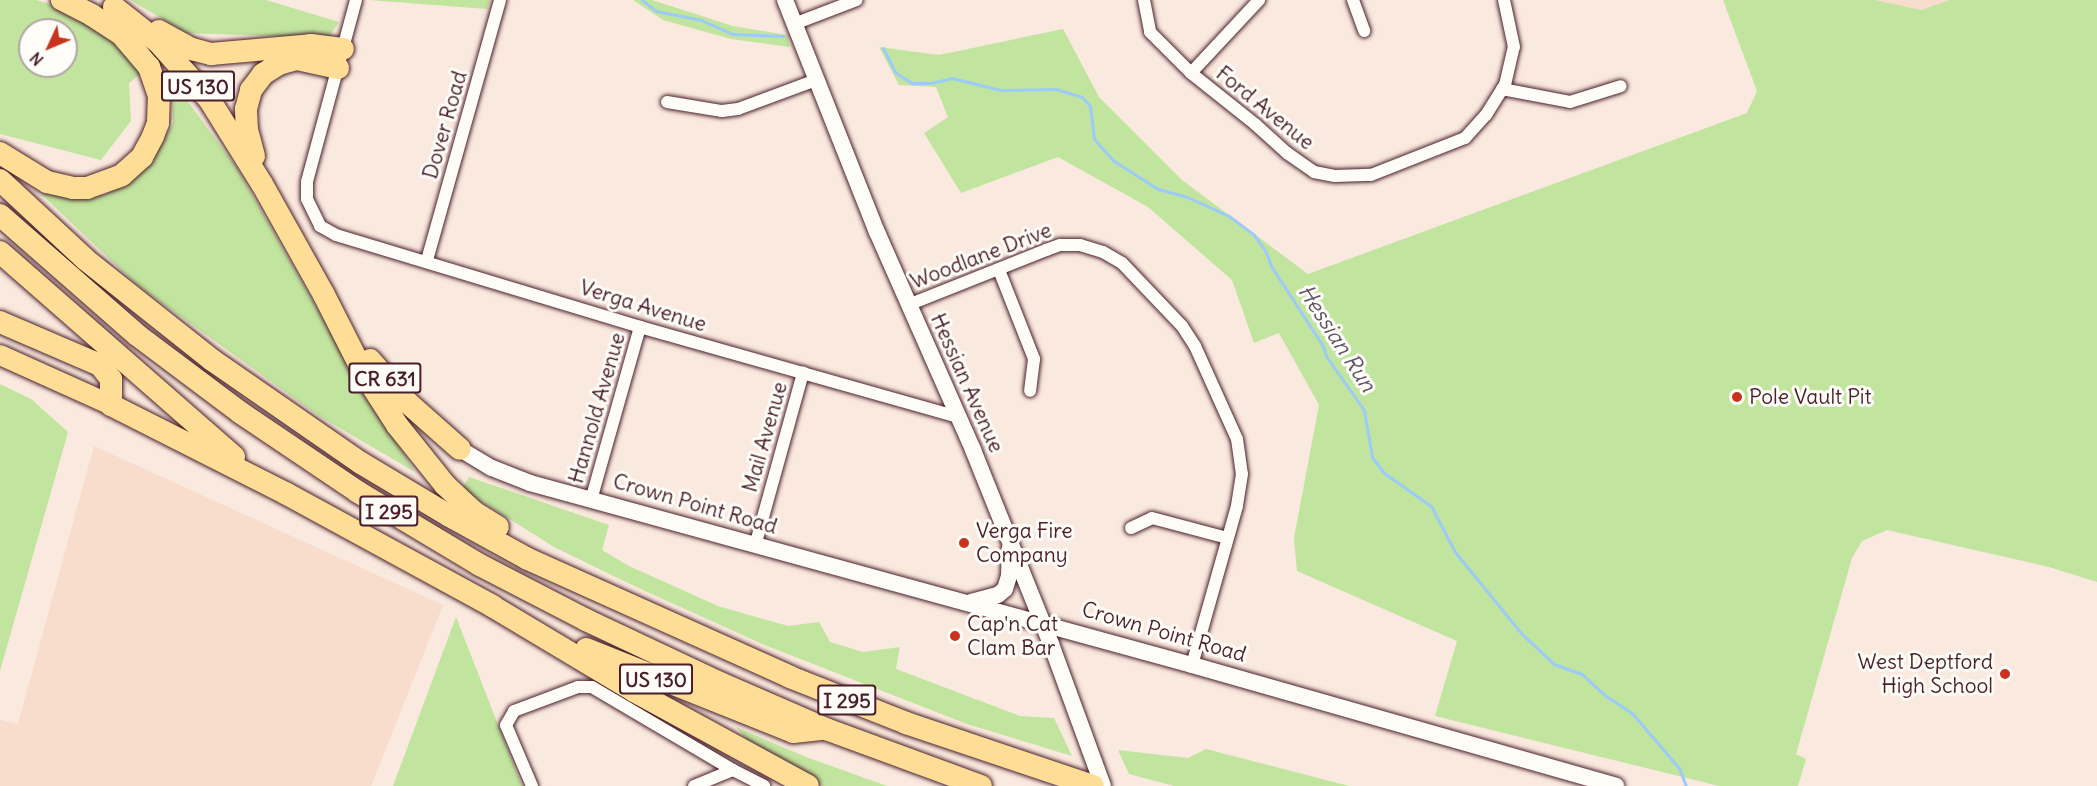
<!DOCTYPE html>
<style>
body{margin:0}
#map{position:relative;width:2097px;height:786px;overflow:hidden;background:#fae9de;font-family:Delius,sans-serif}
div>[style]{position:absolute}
.built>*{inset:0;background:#f8dccc}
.green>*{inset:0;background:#c1e49e}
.stream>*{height:3px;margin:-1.5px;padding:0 1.5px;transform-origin:1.5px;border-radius:1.5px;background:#9dcbf8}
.roads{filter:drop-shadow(0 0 2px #4a1f2b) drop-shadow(0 0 2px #4a1f2b)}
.minor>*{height:12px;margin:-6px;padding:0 6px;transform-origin:6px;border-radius:6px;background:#fdfcf7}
.secondary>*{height:16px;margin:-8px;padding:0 8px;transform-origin:8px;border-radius:8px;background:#fdfcf7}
.trunk>*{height:20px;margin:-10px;padding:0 10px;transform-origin:10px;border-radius:10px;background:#fedd96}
.motorway>*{height:22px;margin:-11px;padding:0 11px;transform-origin:11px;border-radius:11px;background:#fedd96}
.dots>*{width:16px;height:16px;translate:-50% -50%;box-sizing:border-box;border:3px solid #fdfcf7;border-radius:50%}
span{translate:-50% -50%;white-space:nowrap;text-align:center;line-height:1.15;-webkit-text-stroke:6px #fdfcf7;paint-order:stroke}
.shield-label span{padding:2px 4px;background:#fdfcf7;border:2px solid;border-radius:4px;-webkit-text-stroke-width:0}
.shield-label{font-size:20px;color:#4a1f2b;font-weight:700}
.street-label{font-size:21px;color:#4a1f2b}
.poi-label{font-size:21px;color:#4a1f2b}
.left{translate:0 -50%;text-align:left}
.right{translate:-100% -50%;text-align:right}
.water-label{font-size:22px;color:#635368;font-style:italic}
.north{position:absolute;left:18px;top:18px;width:60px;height:60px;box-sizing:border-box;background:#fdfcf7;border:2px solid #b5a4a5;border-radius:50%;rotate:226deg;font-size:16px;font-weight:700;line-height:24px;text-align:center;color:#4a1f2b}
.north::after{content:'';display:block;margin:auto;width:21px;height:27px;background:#c8321e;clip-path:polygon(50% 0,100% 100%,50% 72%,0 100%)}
</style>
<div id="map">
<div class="built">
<div style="clip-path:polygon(1875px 0,1950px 0,1921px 10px)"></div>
<div style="clip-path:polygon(94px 446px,443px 605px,371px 786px,0 786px,0 720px,18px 724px)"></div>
</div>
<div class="green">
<div style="clip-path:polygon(evenodd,0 0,36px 0,61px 7px,125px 46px,146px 69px,129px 83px,131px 121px,101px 160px,0 134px,0 0,30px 30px,66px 30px,66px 66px,30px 66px,30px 30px)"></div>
<div style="clip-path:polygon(130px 0,266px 0,339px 22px,328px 38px,187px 33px)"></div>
<div style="clip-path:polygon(369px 0,490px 0,487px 9px)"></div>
<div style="clip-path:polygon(633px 0,652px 0,733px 26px,787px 35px,790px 47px,731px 39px,663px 20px)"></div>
<div style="clip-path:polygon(1723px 0,1875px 0,1921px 10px,1950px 0,2097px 0,2097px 582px,2049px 567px,1887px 530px,1862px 541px,1852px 558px,1796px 754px,1806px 759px,1798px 786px,1719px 786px,1435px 716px,1457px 641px,1297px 571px,1294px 538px,1319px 405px,1279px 333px,1254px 343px,1232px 280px,1148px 207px,1058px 157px,961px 193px,924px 133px,948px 117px,936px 87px,899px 85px,879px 47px,939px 55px,1063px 29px,1099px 97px,1182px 180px,1308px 274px,1747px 113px,1757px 91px)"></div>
<div style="clip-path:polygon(172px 80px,237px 168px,344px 356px,415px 472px,319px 416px,137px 285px,41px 194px,105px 195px,144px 170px,173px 124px)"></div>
<div style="clip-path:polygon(0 384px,31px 399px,68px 432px,0 671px)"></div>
<div style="clip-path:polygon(469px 477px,609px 525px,602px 550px,629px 566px,718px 606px,788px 626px,819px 622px,830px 642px,863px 652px,900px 647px,896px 669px,1020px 716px,1054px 718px,1072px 756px,967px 724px,767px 646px,632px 585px,554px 547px,462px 489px)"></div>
<div style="clip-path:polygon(456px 617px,522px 786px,393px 786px)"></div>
<div style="clip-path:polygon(736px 727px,806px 757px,887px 786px,823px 786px,754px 748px)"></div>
<div style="clip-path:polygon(1206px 749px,1349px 786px,1174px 786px,1129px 774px,1118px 750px,1188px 758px)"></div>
</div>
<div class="stream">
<div style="left:642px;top:0;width:18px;rotate:38deg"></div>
<div style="left:656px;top:11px;width:46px;rotate:11.3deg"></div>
<div style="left:701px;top:20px;width:35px;rotate:24deg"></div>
<div style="left:733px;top:34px;width:50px;rotate:2.3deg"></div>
<div style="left:883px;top:48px;width:27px;rotate:63deg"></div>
<div style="left:895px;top:72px;width:20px;rotate:33deg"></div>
<div style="left:912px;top:83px;width:19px"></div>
<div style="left:931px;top:83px;width:22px;rotate:-13deg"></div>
<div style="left:952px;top:78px;width:50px;rotate:13.8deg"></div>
<div style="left:1001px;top:90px;width:55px;rotate:-1deg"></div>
<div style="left:1056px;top:89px;width:27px;rotate:17deg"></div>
<div style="left:1082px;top:97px;width:12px;rotate:48deg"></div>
<div style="left:1090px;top:106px;width:33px;rotate:83deg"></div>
<div style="left:1094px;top:139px;width:30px;rotate:48deg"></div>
<div style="left:1114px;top:161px;width:52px;rotate:32.5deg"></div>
<div style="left:1158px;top:189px;width:28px;rotate:15deg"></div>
<div style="left:1185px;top:196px;width:48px;rotate:24.4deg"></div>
<div style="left:1229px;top:216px;width:31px;rotate:37deg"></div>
<div style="left:1254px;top:235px;width:19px;rotate:54deg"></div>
<div style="left:1265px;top:250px;width:17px;rotate:69deg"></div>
<div style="left:1271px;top:266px;width:95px;rotate:57deg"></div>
<div style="left:1323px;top:346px;width:10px;rotate:73deg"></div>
<div style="left:1326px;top:356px;width:66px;rotate:54.9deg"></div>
<div style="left:1364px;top:410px;width:48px;rotate:80.3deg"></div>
<div style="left:1372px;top:457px;width:20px;rotate:53deg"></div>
<div style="left:1384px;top:473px;width:57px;rotate:35.1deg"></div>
<div style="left:1431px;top:506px;width:52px;rotate:62.4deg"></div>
<div style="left:1455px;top:552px;width:104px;rotate:50.8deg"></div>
<div style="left:1521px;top:633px;width:45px;rotate:43.2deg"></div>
<div style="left:1554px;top:664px;width:30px;rotate:20deg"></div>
<div style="left:1582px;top:674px;width:33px;rotate:43deg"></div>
<div style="left:1606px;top:696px;width:31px;rotate:33deg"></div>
<div style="left:1632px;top:713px;width:72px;rotate:49.5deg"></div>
<div style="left:1679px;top:768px;width:19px;rotate:69deg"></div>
</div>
<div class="roads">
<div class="minor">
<div style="left:356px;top:0;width:188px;rotate:105.1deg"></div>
<div style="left:307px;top:182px;width:17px;rotate:90deg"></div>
<div style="left:307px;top:199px;width:30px;rotate:64deg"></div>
<div style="left:320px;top:226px;width:18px;rotate:29deg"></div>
<div style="left:336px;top:235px;width:318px;rotate:16.8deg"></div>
<div style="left:640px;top:327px;width:331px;rotate:15.8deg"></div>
<div style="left:1144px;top:0;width:33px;rotate:79deg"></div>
<div style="left:1150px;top:32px;width:58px;rotate:45deg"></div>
<div style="left:1191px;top:73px;width:82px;rotate:38.6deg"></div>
<div style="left:1255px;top:124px;width:43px;rotate:42.2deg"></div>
<div style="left:1287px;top:153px;width:33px;rotate:35deg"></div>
<div style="left:1314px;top:172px;width:21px;rotate:11deg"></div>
<div style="left:1335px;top:176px;width:36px;rotate:-2deg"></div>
<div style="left:1371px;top:175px;width:101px;rotate:-21.5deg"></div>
<div style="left:1465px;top:138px;width:31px;rotate:-48deg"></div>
<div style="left:1486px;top:115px;width:36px;rotate:-58deg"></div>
<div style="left:1505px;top:85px;width:39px;rotate:-77deg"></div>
<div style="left:1514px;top:47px;width:48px;rotate:-102deg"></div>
<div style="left:1353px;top:0;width:33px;rotate:70deg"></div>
<div style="left:794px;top:24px;width:67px;rotate:-20.9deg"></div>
<div style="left:1191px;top:73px;width:100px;rotate:-47deg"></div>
<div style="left:1502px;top:89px;width:69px;rotate:10.8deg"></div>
<div style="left:1570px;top:102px;width:53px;rotate:-17.4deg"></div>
<div style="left:667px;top:102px;width:56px;rotate:9.3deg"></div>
<div style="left:722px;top:111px;width:16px;rotate:-7deg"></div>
<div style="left:738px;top:109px;width:83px;rotate:-20.4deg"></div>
<div style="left:427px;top:260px;width:270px;rotate:-74.3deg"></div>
<div style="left:999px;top:270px;width:96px;rotate:68.5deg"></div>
<div style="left:1034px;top:359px;width:32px;rotate:97deg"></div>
<div style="left:908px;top:305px;width:149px;rotate:-21.7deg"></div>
<div style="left:1046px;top:250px;width:15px;rotate:-20deg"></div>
<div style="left:1060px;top:245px;width:20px"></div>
<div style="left:1080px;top:245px;width:24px;rotate:17deg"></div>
<div style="left:1103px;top:252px;width:22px;rotate:30deg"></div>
<div style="left:1122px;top:263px;width:87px;rotate:46.4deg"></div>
<div style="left:1182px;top:326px;width:24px;rotate:57deg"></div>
<div style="left:1195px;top:346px;width:102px;rotate:65.7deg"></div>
<div style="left:1237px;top:439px;width:35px;rotate:82deg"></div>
<div style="left:1242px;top:474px;width:32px;rotate:99deg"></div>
<div style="left:1237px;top:506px;width:165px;rotate:105.8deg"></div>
<div style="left:591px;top:500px;width:180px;rotate:-74.2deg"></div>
<div style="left:1131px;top:528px;width:23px;rotate:-25deg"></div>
<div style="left:1152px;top:518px;width:78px;rotate:14.9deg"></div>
<div style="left:755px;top:546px;width:180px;rotate:-74.5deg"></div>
<div style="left:532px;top:786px;width:66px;rotate:-113.1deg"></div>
<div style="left:506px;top:725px;width:16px;rotate:-60deg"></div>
<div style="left:514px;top:711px;width:68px;rotate:-20.6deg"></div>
<div style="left:578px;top:687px;width:14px"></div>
<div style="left:592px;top:687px;width:164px;rotate:30.5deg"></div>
<div style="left:694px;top:786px;width:42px;rotate:-22.3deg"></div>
<div style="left:733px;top:770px;width:35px;rotate:27deg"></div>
</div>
<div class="secondary">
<div style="left:785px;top:0;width:250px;rotate:68.4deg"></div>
<div style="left:877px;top:232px;width:238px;rotate:66.2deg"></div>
<div style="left:973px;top:450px;width:209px;rotate:68.1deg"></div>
<div style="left:1051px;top:644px;width:151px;rotate:69.9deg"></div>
<div style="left:460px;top:449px;width:37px;rotate:31deg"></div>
<div style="left:492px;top:468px;width:41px;rotate:21.5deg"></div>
<div style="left:530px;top:483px;width:687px;rotate:15.37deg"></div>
<div style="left:1192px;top:665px;width:441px;rotate:15.9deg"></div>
<div style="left:971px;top:602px;width:28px;rotate:-15deg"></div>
<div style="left:998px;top:595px;width:9px;rotate:-41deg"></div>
<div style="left:1005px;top:589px;width:14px;rotate:-73deg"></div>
<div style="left:1009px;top:576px;width:28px;rotate:-88deg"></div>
</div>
<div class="trunk">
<div style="left:0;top:355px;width:122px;rotate:24.2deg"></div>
</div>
<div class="motorway">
<div style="left:114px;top:7px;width:56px;rotate:38.5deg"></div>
<div style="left:158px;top:42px;width:76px;rotate:48.2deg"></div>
<div style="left:209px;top:99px;width:100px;rotate:58.1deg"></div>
<div style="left:262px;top:184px;width:127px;rotate:60.8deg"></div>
<div style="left:324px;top:295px;width:86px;rotate:63.1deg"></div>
<div style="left:363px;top:372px;width:63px;rotate:57.3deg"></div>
<div style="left:397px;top:425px;width:77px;rotate:51.3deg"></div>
<div style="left:445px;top:485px;width:40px;rotate:43deg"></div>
<div style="left:474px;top:512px;width:28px;rotate:32deg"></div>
<div style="left:159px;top:31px;width:38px;rotate:29deg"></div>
<div style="left:192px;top:49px;width:20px;rotate:15deg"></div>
<div style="left:211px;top:54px;width:100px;rotate:-5.1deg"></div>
<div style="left:311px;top:45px;width:32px;rotate:7deg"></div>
<div style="left:0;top:153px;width:55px;rotate:31.7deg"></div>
<div style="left:47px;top:182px;width:27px;rotate:13deg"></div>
<div style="left:73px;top:188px;width:14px"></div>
<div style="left:87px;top:188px;width:37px;rotate:-20deg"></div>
<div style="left:122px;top:175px;width:27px;rotate:-42deg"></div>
<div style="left:142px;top:157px;width:24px;rotate:-62deg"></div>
<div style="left:153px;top:136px;width:14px;rotate:-69deg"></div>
<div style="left:158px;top:123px;width:27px;rotate:-88deg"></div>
<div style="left:159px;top:96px;width:31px;rotate:-109deg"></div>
<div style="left:149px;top:67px;width:43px;rotate:-130.3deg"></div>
<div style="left:121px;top:34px;width:35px;rotate:-147deg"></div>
<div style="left:92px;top:15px;width:34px;rotate:-153deg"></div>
<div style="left:254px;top:156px;width:27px;rotate:-105deg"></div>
<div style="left:247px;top:130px;width:21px;rotate:-93deg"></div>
<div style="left:246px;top:109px;width:20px;rotate:-75deg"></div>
<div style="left:251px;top:90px;width:20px;rotate:-53deg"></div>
<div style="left:263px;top:74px;width:19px;rotate:-32deg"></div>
<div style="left:279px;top:64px;width:19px;rotate:-16deg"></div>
<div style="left:297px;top:59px;width:42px;rotate:12.4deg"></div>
<div style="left:0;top:180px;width:117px;rotate:42.9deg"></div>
<div style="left:86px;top:260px;width:161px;rotate:38.4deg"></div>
<div style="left:212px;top:360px;width:181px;rotate:34.7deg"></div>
<div style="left:361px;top:463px;width:101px;rotate:30.9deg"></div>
<div style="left:448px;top:515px;width:91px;rotate:28.8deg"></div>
<div style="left:528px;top:559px;width:287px;rotate:24.2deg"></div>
<div style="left:790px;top:677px;width:125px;rotate:21.6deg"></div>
<div style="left:906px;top:723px;width:197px;rotate:18.6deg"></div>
<div style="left:0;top:215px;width:182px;rotate:41.2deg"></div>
<div style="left:137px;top:335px;width:130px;rotate:36.9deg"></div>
<div style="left:241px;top:413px;width:141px;rotate:34deg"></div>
<div style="left:358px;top:492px;width:142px;rotate:30.9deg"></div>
<div style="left:480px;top:565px;width:119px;rotate:27.4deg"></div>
<div style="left:586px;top:620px;width:148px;rotate:25.2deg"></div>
<div style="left:720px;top:683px;width:116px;rotate:23.5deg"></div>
<div style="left:826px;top:729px;width:165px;rotate:20.2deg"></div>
<div style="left:0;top:252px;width:311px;rotate:41.2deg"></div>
<div style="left:0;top:322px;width:109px;rotate:23.3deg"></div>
<div style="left:100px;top:365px;width:18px;rotate:52deg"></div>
<div style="left:111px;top:379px;width:26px;rotate:90deg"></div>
<div style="left:111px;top:405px;width:197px;rotate:26.8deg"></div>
<div style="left:287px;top:494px;width:234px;rotate:28.6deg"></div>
<div style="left:492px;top:606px;width:165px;rotate:30.9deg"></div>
<div style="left:634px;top:691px;width:198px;rotate:28.6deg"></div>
<div style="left:370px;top:360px;width:57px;rotate:48.5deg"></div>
<div style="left:408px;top:403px;width:69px;rotate:41.5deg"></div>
<div style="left:586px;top:649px;width:223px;rotate:21.8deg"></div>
<div style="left:793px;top:732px;width:28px;rotate:-6deg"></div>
</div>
</div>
<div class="dots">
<div style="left:1737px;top:397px;background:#c8321e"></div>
<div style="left:964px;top:543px;background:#c8321e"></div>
<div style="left:955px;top:636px;background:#c8321e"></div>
<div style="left:2005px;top:674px;background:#c8321e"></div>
</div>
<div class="shield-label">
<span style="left:198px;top:86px">US 130</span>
<span style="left:385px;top:378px">CR 631</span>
<span style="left:389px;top:511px">I 295</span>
<span style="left:656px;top:679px">US 130</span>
<span style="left:847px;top:700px">I 295</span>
</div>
<div class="street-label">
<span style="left:1265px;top:108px;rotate:39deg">Ford Avenue</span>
<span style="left:445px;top:125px;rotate:-74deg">Dover Road</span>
<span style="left:981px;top:256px;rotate:-21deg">Woodlane Drive</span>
<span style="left:643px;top:306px;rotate:17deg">Verga Avenue</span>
<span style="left:967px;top:383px;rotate:66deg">Hessian Avenue</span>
<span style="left:597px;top:408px;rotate:-74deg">Hannold Avenue</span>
<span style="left:765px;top:437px;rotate:-74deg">Mail Avenue</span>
<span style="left:695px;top:504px;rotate:16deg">Crown Point Road</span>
<span style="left:1164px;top:632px;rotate:16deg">Crown Point Road</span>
</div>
<div class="poi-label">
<span class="left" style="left:1749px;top:397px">Pole Vault Pit</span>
<span class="left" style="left:976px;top:543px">Verga Fire<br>Company</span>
<span class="left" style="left:967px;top:636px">Cap'n Cat<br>Clam Bar</span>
<span class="right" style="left:1993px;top:674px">West Deptford<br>High School</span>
</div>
<div class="water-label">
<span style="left:1337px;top:338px;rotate:57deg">Hessian Run</span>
</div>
<div class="north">N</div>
</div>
